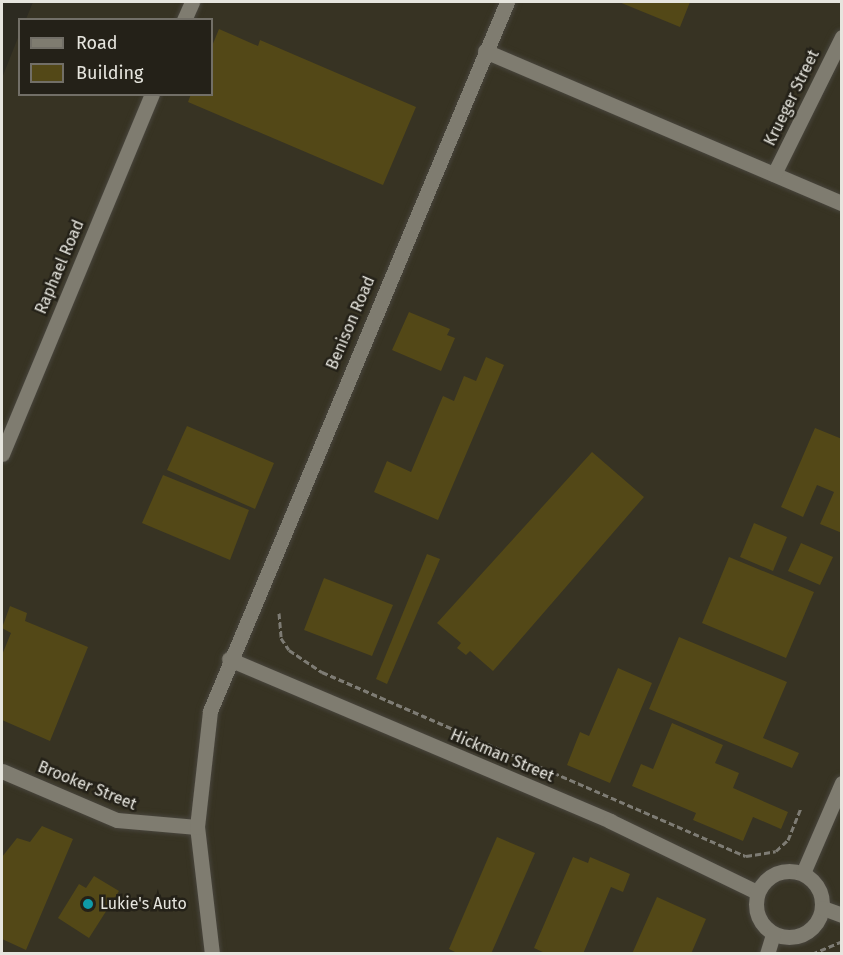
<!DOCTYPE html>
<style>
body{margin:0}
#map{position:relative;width:843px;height:955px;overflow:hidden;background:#2d2b21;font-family:"Fira Sans",sans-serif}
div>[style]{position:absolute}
.built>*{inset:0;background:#373323}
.building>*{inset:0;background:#534817}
.path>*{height:3px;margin-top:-1.5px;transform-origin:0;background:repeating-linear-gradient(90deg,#7e7c74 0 6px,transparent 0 9px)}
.roads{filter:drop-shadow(0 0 2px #48453d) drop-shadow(0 0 2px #48453d)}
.street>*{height:15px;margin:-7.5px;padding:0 7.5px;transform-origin:7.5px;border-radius:7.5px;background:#7f7c70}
.street>.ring{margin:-7.5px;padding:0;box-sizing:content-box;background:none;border:15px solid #7f7c70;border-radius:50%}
.dots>*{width:16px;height:16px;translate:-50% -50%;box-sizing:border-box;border:3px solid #242118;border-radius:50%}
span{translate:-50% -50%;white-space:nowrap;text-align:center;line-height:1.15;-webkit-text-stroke:5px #242118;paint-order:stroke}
.street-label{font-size:16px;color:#e6e5de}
.poi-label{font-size:16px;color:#e6e5de}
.left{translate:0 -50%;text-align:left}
.frame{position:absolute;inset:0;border:3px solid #e6e5de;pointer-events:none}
.legend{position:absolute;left:18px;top:18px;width:195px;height:78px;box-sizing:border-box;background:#242118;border:2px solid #726f67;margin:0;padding:8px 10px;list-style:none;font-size:18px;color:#e6e5de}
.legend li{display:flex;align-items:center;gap:12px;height:30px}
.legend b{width:30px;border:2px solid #726f67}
</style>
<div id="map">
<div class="built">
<div style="clip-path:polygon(33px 2px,841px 2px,841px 953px,2px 954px,2px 78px,19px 35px,20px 94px,212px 94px,212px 20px,26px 19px)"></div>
</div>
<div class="building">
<div style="clip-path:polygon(619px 2px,690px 2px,680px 27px)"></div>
<div style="clip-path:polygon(219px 29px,258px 46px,260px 40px,416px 107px,383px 185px,188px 102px,191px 94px,212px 94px,212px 46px)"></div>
<div style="clip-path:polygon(409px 312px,450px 329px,447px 335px,455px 338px,441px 371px,392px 350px)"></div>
<div style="clip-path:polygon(486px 357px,504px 365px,438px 520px,374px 492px,387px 461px,411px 472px,443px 396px,454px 401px,464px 376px,476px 381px)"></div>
<div style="clip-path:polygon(187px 426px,274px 463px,255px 509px,167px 470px)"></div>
<div style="clip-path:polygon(815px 428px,842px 439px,842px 533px,820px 524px,834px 492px,817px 485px,803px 517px,781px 507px)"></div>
<div style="clip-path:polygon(592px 452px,644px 497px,493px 671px,470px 651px,466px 655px,457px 648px,461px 643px,437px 623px)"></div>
<div style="clip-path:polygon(163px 475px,249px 510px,230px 560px,142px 523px)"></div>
<div style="clip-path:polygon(754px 523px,787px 537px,773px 571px,740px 557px)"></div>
<div style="clip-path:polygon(801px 543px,833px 557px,820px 585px,788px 571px)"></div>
<div style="clip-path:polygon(427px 554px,440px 559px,387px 684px,376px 679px)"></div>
<div style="clip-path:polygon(729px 557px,814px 592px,786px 658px,702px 623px)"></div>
<div style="clip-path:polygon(324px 578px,393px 605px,372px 656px,304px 630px)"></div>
<div style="clip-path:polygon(10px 606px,27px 613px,25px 621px,88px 647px,50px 741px,2px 720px,2px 655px,11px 633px,2px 628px)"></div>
<div style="clip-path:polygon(679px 637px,787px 682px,763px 738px,799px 753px,792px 768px,649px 709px)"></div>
<div style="clip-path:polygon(618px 668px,652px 683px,610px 783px,567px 765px,580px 732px,589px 736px)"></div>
<div style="clip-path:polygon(672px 723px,723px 745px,715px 763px,739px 773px,733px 788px,788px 812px,781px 829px,753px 817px,743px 841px,693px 820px,696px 813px,632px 786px,641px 764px,653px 769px)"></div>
<div style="clip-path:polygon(42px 826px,73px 839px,26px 950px,2px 939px,2px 857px,17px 838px,30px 842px)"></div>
<div style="clip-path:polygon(497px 837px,535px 853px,491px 954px,459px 954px,449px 949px)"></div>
<div style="clip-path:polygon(573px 857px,588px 863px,590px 857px,630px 874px,623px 892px,611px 887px,583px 954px,547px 954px,534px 948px)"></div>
<div style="clip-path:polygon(94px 876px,119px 891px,89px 938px,58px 918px,79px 884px,86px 888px)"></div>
<div style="clip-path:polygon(657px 897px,706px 919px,691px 954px,632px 954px)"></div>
</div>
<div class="path">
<div style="left:279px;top:613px;width:25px;rotate:85deg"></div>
<div style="left:281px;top:638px;width:14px;rotate:56deg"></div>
<div style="left:289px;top:650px;width:40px;rotate:34deg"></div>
<div style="left:322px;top:672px;width:462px;rotate:23.5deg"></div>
<div style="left:746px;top:856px;width:30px;rotate:-9deg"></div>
<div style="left:776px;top:851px;width:16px;rotate:-43deg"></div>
<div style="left:788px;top:840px;width:35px;rotate:-68deg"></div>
<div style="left:812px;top:954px;width:33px;rotate:-23deg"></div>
</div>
<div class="roads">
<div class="street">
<div style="left:184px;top:20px;width:20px;rotate:-66deg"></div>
<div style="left:485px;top:51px;width:388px;rotate:23.1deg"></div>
<div style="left:774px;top:174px;width:153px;rotate:-63.6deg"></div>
<div style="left:2px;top:454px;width:390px;rotate:-67.4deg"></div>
<div style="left:229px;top:659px;width:414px;rotate:23deg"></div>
<div style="left:610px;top:821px;width:163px;rotate:25.8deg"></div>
<div style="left:2px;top:771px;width:125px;rotate:23.1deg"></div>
<div style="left:117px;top:820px;width:80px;rotate:5deg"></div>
<div class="ring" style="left:756px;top:871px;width:51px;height:51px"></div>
<div style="left:803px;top:873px;width:98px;rotate:-66.6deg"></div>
<div style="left:823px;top:908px;width:20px;rotate:20deg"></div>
<div style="left:212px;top:954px;width:128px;rotate:-96.7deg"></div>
<div style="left:197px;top:827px;width:117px;rotate:-83.6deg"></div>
<div style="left:210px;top:711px;width:769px;rotate:-67.27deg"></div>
<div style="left:767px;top:954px;width:21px;rotate:-73deg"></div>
</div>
</div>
<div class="dots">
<div style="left:88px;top:904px;background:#0f9aa8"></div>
</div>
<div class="street-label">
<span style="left:792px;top:98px;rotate:-64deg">Krueger Street</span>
<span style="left:60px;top:267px;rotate:-67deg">Raphael Road</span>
<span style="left:351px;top:323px;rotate:-67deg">Benison Road</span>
<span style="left:502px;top:756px;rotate:23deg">Hickman Street</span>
<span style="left:87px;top:786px;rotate:22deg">Brooker Street</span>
</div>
<div class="poi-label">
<span class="left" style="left:100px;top:904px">Lukie's Auto</span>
</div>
<div class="frame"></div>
<ul class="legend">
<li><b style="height:8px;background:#7f7c70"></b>Road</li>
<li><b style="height:16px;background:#534817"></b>Building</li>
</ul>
</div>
